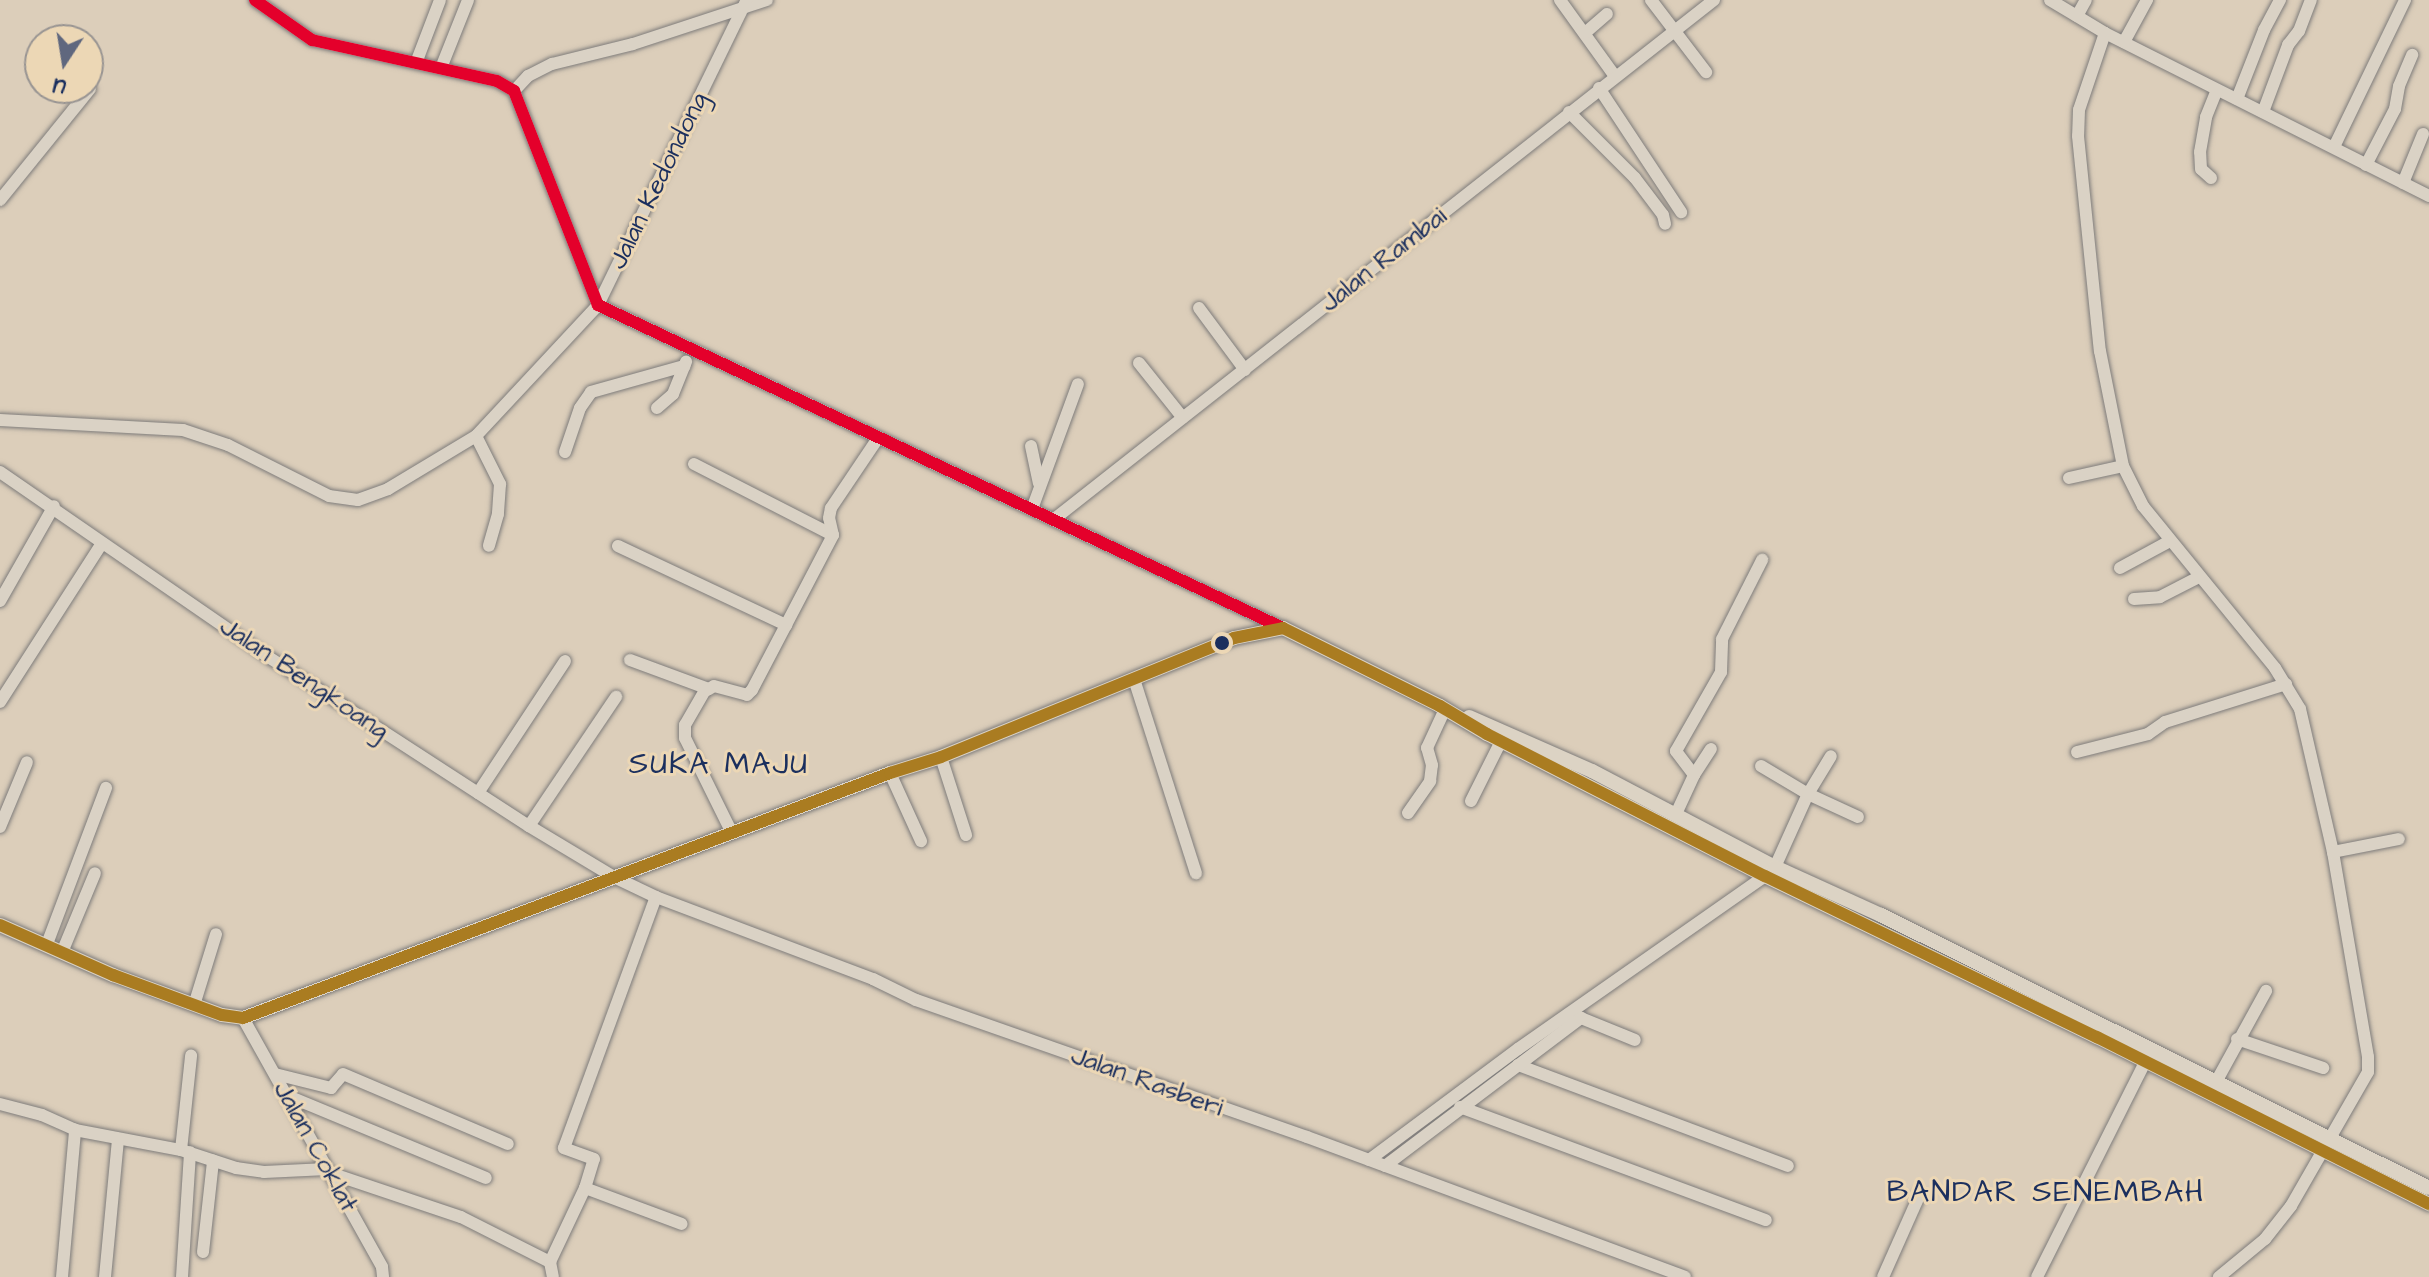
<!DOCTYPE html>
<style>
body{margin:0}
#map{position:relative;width:2429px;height:1277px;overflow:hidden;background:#dcceba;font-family:"Architects Daughter",sans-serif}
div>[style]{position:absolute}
.roads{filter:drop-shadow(0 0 2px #7e7c7b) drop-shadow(0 0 2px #7e7c7b)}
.minor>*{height:12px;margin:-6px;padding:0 6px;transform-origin:6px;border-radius:6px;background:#dad2c5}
.major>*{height:14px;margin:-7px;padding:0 7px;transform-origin:7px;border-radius:7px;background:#dcd3c4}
.bus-1>*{height:12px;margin:-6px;padding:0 6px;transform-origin:6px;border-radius:6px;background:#e4002b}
.bus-2>*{height:12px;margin:-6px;padding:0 6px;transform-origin:6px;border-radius:6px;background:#aa7c21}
.dots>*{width:22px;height:22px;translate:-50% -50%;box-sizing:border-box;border:4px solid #ecd7b5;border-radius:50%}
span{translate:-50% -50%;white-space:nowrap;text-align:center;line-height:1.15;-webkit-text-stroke:6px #ecd7b5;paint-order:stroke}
.street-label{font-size:26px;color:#1b2f5e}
.quarter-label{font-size:30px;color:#1b2f5e;letter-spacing:2px}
.north{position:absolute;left:24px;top:24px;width:80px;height:80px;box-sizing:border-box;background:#ecd7b5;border:2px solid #989492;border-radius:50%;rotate:192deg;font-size:22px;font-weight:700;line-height:32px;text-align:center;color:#1b2f5e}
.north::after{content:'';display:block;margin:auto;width:28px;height:36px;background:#5f677e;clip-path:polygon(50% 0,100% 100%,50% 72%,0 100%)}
</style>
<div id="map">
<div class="roads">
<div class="minor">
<div style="left:255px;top:0;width:70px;rotate:35.1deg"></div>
<div style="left:312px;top:40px;width:189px;rotate:12.5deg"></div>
<div style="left:497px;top:81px;width:20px;rotate:30deg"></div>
<div style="left:514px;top:91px;width:230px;rotate:68.6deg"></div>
<div style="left:598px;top:305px;width:757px;rotate:25.25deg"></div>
<div style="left:1560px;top:0;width:92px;rotate:54.2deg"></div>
<div style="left:1651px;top:0;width:91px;rotate:52.6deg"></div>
<div style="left:2050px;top:0;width:64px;rotate:31deg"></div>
<div style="left:2105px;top:33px;width:363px;rotate:26.7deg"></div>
<div style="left:2077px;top:16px;width:18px;rotate:-61deg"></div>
<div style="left:1585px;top:33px;width:29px;rotate:-41deg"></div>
<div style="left:2105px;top:33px;width:81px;rotate:108.7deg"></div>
<div style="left:2079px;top:110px;width:26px;rotate:92deg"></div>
<div style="left:2078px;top:136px;width:216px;rotate:84.2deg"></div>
<div style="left:2100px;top:351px;width:117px;rotate:78.7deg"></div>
<div style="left:2123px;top:466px;width:45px;rotate:63.4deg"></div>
<div style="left:2143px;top:506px;width:209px;rotate:50.8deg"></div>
<div style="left:2275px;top:668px;width:48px;rotate:58.6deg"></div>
<div style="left:2300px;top:709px;width:147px;rotate:77deg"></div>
<div style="left:2333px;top:852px;width:208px;rotate:80.3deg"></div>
<div style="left:2368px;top:1057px;width:15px;rotate:90deg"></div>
<div style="left:2368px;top:1072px;width:155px;rotate:119.9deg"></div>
<div style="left:2291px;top:1206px;width:42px;rotate:128.2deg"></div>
<div style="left:2265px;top:1239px;width:60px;rotate:140.4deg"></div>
<div style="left:2124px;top:42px;width:48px;rotate:-61.3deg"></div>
<div style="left:416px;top:63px;width:67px;rotate:-69.1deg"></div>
<div style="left:441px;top:68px;width:73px;rotate:-68.3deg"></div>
<div style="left:1599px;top:88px;width:149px;rotate:56.5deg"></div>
<div style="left:514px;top:91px;width:21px;rotate:-47deg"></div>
<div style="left:528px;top:76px;width:27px;rotate:-27deg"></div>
<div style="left:552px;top:64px;width:83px;rotate:-13.9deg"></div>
<div style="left:633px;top:44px;width:141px;rotate:-18.2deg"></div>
<div style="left:2237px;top:99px;width:74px;rotate:-68.6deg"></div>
<div style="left:2264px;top:30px;width:34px;rotate:-62deg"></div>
<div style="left:1569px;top:112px;width:93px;rotate:45deg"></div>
<div style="left:1635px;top:178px;width:46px;rotate:52.9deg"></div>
<div style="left:1663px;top:215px;width:9px;rotate:77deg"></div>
<div style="left:2263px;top:112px;width:72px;rotate:-69.5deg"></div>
<div style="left:2288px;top:45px;width:18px;rotate:-52deg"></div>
<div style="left:2299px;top:31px;width:33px;rotate:-69deg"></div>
<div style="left:2334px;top:147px;width:163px;rotate:-64.2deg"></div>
<div style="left:2366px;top:165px;width:63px;rotate:-62.6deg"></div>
<div style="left:2395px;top:109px;width:23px;rotate:-80deg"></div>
<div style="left:2399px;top:86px;width:34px;rotate:-67deg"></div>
<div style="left:2211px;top:178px;width:13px;rotate:-138deg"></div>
<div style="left:2201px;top:169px;width:17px;rotate:-93deg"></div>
<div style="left:2200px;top:152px;width:36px;rotate:-80deg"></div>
<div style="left:2206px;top:117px;width:29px;rotate:-68deg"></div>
<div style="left:2403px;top:183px;width:53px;rotate:-67.8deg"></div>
<div style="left:0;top:200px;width:143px;rotate:-51deg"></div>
<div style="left:1199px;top:308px;width:77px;rotate:53.4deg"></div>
<div style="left:1139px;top:363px;width:70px;rotate:51.3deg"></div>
<div style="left:657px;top:408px;width:21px;rotate:-41deg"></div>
<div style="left:673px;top:394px;width:35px;rotate:-68deg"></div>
<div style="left:0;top:420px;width:183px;rotate:3.1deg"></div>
<div style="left:183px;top:430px;width:47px;rotate:18.4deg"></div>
<div style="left:228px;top:445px;width:113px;rotate:26.8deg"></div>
<div style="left:329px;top:496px;width:29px;rotate:8deg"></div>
<div style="left:358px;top:500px;width:32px;rotate:-20deg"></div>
<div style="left:388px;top:489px;width:103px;rotate:-31.1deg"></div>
<div style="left:476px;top:436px;width:179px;rotate:-47deg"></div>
<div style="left:598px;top:305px;width:339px;rotate:-64deg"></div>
<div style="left:476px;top:436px;width:54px;rotate:63.4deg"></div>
<div style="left:500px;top:484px;width:30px;rotate:94deg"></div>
<div style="left:498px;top:514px;width:33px;rotate:106deg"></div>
<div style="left:1031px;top:446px;width:38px;rotate:78deg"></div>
<div style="left:565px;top:452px;width:46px;rotate:-71.2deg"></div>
<div style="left:580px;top:408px;width:19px;rotate:-55deg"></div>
<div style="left:591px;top:392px;width:97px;rotate:-15.6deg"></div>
<div style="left:694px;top:464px;width:156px;rotate:27.1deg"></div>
<div style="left:0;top:472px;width:328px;rotate:34.6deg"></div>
<div style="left:270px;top:658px;width:309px;rotate:33deg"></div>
<div style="left:529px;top:826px;width:99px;rotate:31deg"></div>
<div style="left:614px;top:877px;width:47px;rotate:25.5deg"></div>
<div style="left:656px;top:897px;width:232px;rotate:20.7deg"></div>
<div style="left:873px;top:979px;width:48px;rotate:26deg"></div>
<div style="left:916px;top:1000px;width:414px;rotate:19.3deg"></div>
<div style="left:1307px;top:1137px;width:403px;rotate:20.3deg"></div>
<div style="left:2069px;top:478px;width:55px;rotate:-12.5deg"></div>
<div style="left:1032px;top:509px;width:133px;rotate:-69.8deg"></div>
<div style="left:1053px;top:520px;width:841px;rotate:-38.19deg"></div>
<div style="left:618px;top:546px;width:186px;rotate:25.2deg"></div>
<div style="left:2120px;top:568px;width:57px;rotate:-28.4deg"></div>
<div style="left:2134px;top:599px;width:26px;rotate:-4deg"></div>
<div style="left:2160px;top:597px;width:44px;rotate:-27.1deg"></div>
<div style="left:0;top:601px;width:109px;rotate:-60.4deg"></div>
<div style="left:630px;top:660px;width:84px;rotate:20.2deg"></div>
<div style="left:1134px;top:679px;width:204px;rotate:72.3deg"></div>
<div style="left:0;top:702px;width:189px;rotate:-57.3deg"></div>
<div style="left:2077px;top:752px;width:73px;rotate:-14.2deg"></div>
<div style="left:2148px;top:734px;width:21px;rotate:-35deg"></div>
<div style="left:2165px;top:722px;width:127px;rotate:-17.4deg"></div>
<div style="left:941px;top:757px;width:82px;rotate:72.2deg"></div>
<div style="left:1761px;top:766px;width:55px;rotate:30.8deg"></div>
<div style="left:1808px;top:794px;width:55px;rotate:24.7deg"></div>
<div style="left:890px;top:773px;width:75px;rotate:65.5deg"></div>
<div style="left:1694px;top:775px;width:31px;rotate:-57deg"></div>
<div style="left:478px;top:793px;width:158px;rotate:-56.6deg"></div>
<div style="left:1471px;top:801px;width:67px;rotate:-63.4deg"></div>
<div style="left:1408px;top:813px;width:39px;rotate:-55deg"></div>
<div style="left:1430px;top:781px;width:16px;rotate:-83deg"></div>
<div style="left:1432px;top:765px;width:18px;rotate:-106deg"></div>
<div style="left:1427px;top:748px;width:43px;rotate:-65.2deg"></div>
<div style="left:1676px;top:814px;width:43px;rotate:-65.2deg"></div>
<div style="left:1694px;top:775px;width:30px;rotate:-127deg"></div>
<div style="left:1676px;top:751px;width:91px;rotate:-60.3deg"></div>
<div style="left:1721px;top:672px;width:33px;rotate:-88deg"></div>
<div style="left:1722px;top:639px;width:89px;rotate:-63.1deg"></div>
<div style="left:529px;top:826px;width:156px;rotate:-56deg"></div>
<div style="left:0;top:827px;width:70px;rotate:-67.4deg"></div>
<div style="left:732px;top:833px;width:106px;rotate:-116.3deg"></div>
<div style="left:685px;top:738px;width:13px;rotate:-90deg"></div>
<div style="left:685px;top:725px;width:39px;rotate:-60deg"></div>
<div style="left:705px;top:691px;width:10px;rotate:-29deg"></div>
<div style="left:714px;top:686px;width:34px;rotate:15deg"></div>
<div style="left:747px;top:695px;width:7px;rotate:-45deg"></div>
<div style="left:752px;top:690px;width:175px;rotate:-62.4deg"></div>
<div style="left:833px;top:535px;width:17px;rotate:-103deg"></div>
<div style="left:829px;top:518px;width:10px;rotate:-79deg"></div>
<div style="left:831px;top:508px;width:84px;rotate:-56.1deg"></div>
<div style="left:2333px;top:852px;width:67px;rotate:-11.1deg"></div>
<div style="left:47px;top:944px;width:167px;rotate:-69.3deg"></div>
<div style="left:63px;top:950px;width:83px;rotate:-67.4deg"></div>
<div style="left:195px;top:1002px;width:71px;rotate:-72.8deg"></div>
<div style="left:243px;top:1018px;width:285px;rotate:60.8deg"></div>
<div style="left:382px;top:1267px;width:10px;rotate:84deg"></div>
<div style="left:2237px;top:1039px;width:91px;rotate:18.6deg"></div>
<div style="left:1518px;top:1065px;width:288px;rotate:20.5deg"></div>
<div style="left:275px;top:1074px;width:58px;rotate:14deg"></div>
<div style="left:331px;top:1088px;width:18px;rotate:-49deg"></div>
<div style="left:343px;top:1074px;width:179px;rotate:23deg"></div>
<div style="left:2216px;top:1082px;width:104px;rotate:-61.2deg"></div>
<div style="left:288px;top:1096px;width:214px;rotate:22.5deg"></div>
<div style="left:0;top:1104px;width:43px;rotate:14.7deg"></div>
<div style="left:42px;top:1115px;width:36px;rotate:24deg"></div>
<div style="left:75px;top:1130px;width:108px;rotate:10.7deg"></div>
<div style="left:181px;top:1150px;width:58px;rotate:18.1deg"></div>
<div style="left:236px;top:1168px;width:28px;rotate:8deg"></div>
<div style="left:264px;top:1172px;width:63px;rotate:-2.7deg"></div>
<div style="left:1460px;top:1107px;width:326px;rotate:20.3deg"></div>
<div style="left:181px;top:1150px;width:95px;rotate:-83.9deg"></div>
<div style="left:1369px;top:1160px;width:186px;rotate:-36.7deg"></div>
<div style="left:1518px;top:1049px;width:302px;rotate:-35deg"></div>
<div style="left:1765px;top:876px;width:13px;rotate:-42deg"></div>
<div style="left:1775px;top:867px;width:80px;rotate:-65.7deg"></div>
<div style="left:1808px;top:794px;width:44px;rotate:-58.8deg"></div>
<div style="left:1385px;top:1166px;width:246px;rotate:-37.1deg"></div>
<div style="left:1581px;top:1018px;width:58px;rotate:22.2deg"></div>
<div style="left:330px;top:1173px;width:138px;rotate:18.6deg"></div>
<div style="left:461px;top:1217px;width:100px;rotate:26.8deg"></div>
<div style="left:550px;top:1262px;width:15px;rotate:79deg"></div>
<div style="left:585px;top:1188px;width:103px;rotate:20.4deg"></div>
<div style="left:203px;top:1252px;width:92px;rotate:-83.7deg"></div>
<div style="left:550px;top:1262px;width:82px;rotate:-64.7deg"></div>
<div style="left:585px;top:1188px;width:30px;rotate:-73deg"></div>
<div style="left:594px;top:1159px;width:32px;rotate:-160deg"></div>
<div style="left:564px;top:1148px;width:267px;rotate:-69.9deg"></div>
<div style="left:62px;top:1277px;width:148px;rotate:-84.9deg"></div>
<div style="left:105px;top:1277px;width:139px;rotate:-84.6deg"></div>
<div style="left:182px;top:1277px;width:125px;rotate:-86.3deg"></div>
<div style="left:1883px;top:1277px;width:89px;rotate:-66deg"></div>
<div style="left:2037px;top:1277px;width:241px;rotate:-63.3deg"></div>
</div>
<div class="major">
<div style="left:1469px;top:717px;width:134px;rotate:23.7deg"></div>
<div style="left:1592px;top:771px;width:207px;rotate:27.7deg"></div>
<div style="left:1775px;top:867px;width:116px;rotate:24.4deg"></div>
<div style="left:1881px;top:915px;width:612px;rotate:26.48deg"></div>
<div style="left:0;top:925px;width:124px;rotate:23.9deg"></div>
<div style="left:113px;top:975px;width:116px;rotate:20.2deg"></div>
<div style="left:222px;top:1015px;width:21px;rotate:8deg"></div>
<div style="left:243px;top:1018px;width:692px;rotate:-20.74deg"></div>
<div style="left:890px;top:773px;width:53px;rotate:-17.4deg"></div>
<div style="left:941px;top:757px;width:316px;rotate:-22.1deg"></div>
<div style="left:1234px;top:638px;width:50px;rotate:-11.5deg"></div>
<div style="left:1283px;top:628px;width:175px;rotate:26.4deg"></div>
<div style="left:1440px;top:706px;width:55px;rotate:30.8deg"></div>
<div style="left:1487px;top:734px;width:312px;rotate:27.1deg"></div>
<div style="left:1765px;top:876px;width:369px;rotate:25.9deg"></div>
<div style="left:2097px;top:1037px;width:372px;rotate:26.7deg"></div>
</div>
</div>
<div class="bus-1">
<div style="left:255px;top:0;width:70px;rotate:35.1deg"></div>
<div style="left:312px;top:40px;width:189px;rotate:12.5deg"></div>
<div style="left:497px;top:81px;width:20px;rotate:30deg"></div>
<div style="left:514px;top:91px;width:230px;rotate:68.6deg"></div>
<div style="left:598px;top:305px;width:757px;rotate:25.25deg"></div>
</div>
<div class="bus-2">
<div style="left:0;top:925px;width:124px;rotate:23.9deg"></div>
<div style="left:113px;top:975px;width:116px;rotate:20.2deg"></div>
<div style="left:222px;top:1015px;width:21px;rotate:8deg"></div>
<div style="left:243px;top:1018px;width:692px;rotate:-20.74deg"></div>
<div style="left:890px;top:773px;width:53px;rotate:-17.4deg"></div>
<div style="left:941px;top:757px;width:316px;rotate:-22.1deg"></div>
<div style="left:1234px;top:638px;width:50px;rotate:-11.5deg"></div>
<div style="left:1283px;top:628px;width:175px;rotate:26.4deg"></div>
<div style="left:1440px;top:706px;width:55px;rotate:30.8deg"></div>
<div style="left:1487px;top:734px;width:312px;rotate:27.1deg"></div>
<div style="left:1765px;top:876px;width:369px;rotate:25.9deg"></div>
<div style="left:2097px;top:1037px;width:372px;rotate:26.7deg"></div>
</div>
<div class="dots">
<div style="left:1222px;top:643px;background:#1b2f5e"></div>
</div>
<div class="street-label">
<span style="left:659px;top:181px;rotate:-64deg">Jalan Kedondong</span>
<span style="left:1384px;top:260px;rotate:-38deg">Jalan Rambai</span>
<span style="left:304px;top:679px;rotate:34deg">Jalan Bengkoang</span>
<span style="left:1147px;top:1082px;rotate:20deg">Jalan Rasberi</span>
<span style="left:315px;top:1147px;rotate:61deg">Jalan Coklat</span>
</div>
<div class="quarter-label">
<span style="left:719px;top:764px">SUKA MAJU</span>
<span style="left:2046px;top:1192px">BANDAR SENEMBAH</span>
</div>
<div class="north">U</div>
</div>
